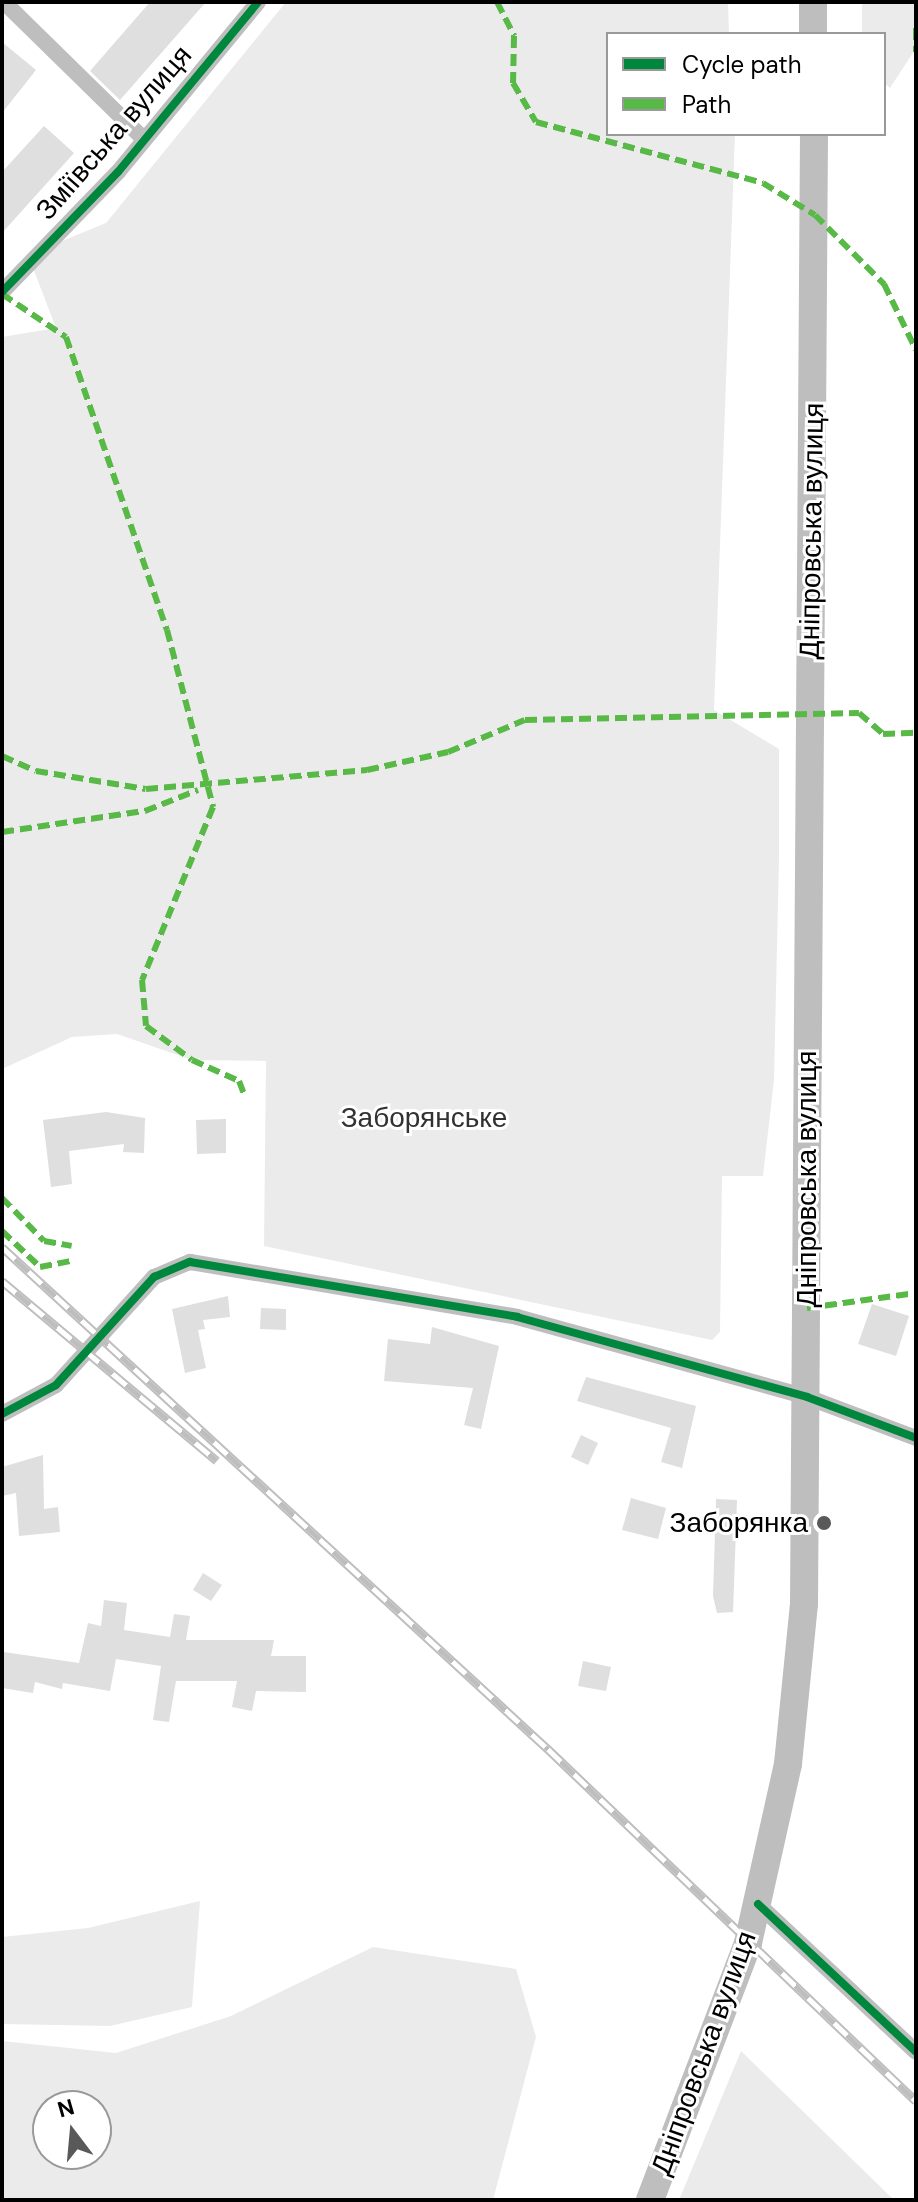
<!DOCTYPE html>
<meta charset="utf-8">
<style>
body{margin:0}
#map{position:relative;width:918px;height:2202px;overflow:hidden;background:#fff;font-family:"DM Sans",sans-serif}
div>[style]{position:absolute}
.green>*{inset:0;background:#ebebeb}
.building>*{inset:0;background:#dfdfdf}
.minor>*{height:16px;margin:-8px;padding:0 8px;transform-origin:8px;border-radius:8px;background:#bebebe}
.trunk>*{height:28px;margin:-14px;padding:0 14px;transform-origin:14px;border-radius:14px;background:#bebebe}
.rail>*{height:9px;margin-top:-4.5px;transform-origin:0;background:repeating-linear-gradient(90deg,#fff 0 18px,#bebebe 0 36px);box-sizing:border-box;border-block:2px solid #bebebe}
.quiet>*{height:6px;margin-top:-3px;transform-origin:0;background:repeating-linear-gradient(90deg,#58b947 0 12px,transparent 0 18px)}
.cycleway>*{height:8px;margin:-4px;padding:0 4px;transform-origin:4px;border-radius:4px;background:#00873e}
.dots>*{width:22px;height:22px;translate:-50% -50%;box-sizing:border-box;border:4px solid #fff;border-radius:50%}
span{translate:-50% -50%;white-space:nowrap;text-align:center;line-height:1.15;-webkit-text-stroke:6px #fff;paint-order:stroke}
.street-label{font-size:28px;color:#000}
.park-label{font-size:28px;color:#323232}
.poi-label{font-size:28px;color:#000}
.right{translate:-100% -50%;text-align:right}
.frame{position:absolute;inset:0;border:4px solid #000;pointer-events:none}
.legend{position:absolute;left:606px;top:32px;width:280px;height:104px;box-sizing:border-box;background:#fff;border:2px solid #999;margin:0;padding:10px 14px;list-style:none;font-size:24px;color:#000}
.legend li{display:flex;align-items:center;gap:16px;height:40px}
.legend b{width:40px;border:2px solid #999}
.north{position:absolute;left:32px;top:2090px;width:80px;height:80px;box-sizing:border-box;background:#fff;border:2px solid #999;border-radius:50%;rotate:344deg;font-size:22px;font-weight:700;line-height:32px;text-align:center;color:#000}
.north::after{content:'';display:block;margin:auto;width:28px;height:36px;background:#595959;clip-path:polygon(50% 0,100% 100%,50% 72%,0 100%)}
</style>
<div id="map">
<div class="green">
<div style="clip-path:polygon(286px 2px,728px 2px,729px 34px,608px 34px,608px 134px,735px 134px,714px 710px,779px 749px,779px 858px,774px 1080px,763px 1176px,722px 1176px,720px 1332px,712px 1340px,264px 1246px,266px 1061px,192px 1060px,117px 1034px,72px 1037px,2px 1069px,2px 337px,56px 328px,28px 255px,106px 223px)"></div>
<div style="clip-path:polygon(862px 2px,916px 2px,916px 48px,890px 88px,884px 83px,884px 34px,862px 34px)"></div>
<div style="clip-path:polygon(200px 1901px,192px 2007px,110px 2026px,2px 2024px,2px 1937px,88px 1928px)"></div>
<div style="clip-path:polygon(evenodd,373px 1947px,516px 1969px,536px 2037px,493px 2200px,2px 2200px,2px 2041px,116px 2053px,231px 2016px,373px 1947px,96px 2106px,96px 2154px,48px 2154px,48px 2106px,96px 2106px)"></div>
<div style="clip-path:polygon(741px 2051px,894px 2200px,679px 2200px)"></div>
</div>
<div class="building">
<div style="clip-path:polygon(150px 2px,206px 2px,120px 100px,90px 71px)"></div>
<div style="clip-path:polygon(2px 42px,36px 70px,2px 113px)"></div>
<div style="clip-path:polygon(44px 126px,74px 153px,2px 233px,2px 172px)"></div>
<div style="clip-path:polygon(106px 1112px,145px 1118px,144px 1153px,123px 1152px,124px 1144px,69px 1151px,72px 1184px,51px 1187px,43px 1120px)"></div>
<div style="clip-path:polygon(226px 1119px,226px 1153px,197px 1154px,196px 1120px)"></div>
<div style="clip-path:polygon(228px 1296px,230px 1317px,203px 1320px,205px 1329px,198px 1330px,206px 1368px,185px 1373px,172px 1309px)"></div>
<div style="clip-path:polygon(872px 1304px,909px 1316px,896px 1356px,858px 1344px)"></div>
<div style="clip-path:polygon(261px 1308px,286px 1309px,286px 1330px,260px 1329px)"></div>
<div style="clip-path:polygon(432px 1327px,499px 1346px,481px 1429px,464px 1425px,473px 1388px,384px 1381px,388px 1339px,430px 1344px)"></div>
<div style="clip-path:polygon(586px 1377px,696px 1406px,682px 1468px,661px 1462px,671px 1428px,577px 1401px)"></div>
<div style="clip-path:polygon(581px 1435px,598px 1443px,588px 1465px,571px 1457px)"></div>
<div style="clip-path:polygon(43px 1455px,44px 1509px,58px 1507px,60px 1532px,19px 1536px,16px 1493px,2px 1496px,2px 1467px)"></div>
<div style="clip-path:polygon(631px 1498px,666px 1508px,658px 1539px,622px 1530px)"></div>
<div style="clip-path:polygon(716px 1499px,737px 1500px,733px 1612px,717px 1613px,713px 1596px)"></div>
<div style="clip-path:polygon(203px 1573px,222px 1585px,211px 1601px,193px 1590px)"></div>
<div style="clip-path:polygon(104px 1600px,127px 1603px,124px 1630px,170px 1637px,174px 1614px,190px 1616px,186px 1640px,274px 1640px,271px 1656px,306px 1656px,306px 1692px,256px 1691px,252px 1711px,232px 1707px,237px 1681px,176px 1681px,169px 1722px,153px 1720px,161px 1666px,116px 1659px,110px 1691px,63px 1683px,62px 1689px,35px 1682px,33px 1693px,2px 1688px,4px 1652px,79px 1663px,88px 1623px,101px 1626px)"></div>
<div style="clip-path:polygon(583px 1661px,611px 1667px,606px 1691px,578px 1686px)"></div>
</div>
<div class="minor">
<div style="left:8px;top:6px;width:190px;rotate:44.4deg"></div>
<div style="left:2px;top:292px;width:167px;rotate:-46deg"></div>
<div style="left:118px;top:172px;width:220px;rotate:-50.5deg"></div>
<div style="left:2px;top:1414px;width:61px;rotate:-28.2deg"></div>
<div style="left:56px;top:1385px;width:146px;rotate:-47.8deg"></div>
<div style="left:154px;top:1277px;width:39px;rotate:-23deg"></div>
<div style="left:190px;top:1262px;width:332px;rotate:9.5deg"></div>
<div style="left:517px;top:1317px;width:301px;rotate:15.4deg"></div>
<div style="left:807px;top:1397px;width:116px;rotate:20.6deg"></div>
<div style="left:758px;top:1904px;width:216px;rotate:43.1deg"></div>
</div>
<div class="trunk">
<div style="left:813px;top:2px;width:32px;rotate:90deg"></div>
<div style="left:650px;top:2200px;width:275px;rotate:-69.1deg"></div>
<div style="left:748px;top:1943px;width:183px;rotate:-77.4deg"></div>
<div style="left:788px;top:1764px;width:161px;rotate:-84.3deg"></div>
<div style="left:804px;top:1604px;width:1470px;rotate:-89.61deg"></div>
</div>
<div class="rail">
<div style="left:2px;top:1247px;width:742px;rotate:42.6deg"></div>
<div style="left:548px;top:1749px;width:509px;rotate:43.73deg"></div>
<div style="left:2px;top:1281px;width:280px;rotate:39.9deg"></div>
</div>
<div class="quiet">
<div style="left:497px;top:2px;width:38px;rotate:63deg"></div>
<div style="left:514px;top:36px;width:47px;rotate:91.2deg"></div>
<div style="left:513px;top:83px;width:45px;rotate:59.5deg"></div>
<div style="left:536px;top:122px;width:235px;rotate:15deg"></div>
<div style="left:763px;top:183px;width:61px;rotate:31.6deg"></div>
<div style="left:815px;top:215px;width:98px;rotate:45deg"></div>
<div style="left:884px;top:284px;width:73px;rotate:64.1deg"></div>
<div style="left:916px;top:28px;width:24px;rotate:90deg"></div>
<div style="left:2px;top:294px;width:77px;rotate:33.9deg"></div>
<div style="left:66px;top:337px;width:310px;rotate:71deg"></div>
<div style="left:167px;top:630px;width:183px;rotate:75.4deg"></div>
<div style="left:213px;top:807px;width:187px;rotate:112.3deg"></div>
<div style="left:142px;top:980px;width:46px;rotate:85deg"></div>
<div style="left:146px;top:1026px;width:57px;rotate:36.5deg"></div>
<div style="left:192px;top:1060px;width:51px;rotate:24.1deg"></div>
<div style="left:239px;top:1081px;width:17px;rotate:69deg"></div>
<div style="left:2px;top:756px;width:37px;rotate:24deg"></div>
<div style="left:36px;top:771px;width:111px;rotate:9.3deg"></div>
<div style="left:146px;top:789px;width:222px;rotate:-4.9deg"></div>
<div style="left:367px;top:770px;width:83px;rotate:-12.5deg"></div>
<div style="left:448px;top:752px;width:83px;rotate:-22.6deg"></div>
<div style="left:525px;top:720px;width:334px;rotate:-1.2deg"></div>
<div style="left:859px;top:713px;width:32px;rotate:41deg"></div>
<div style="left:883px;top:734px;width:33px;rotate:-2deg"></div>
<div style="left:2px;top:832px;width:145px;rotate:-8.4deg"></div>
<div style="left:145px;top:811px;width:57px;rotate:-21.6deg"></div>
<div style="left:2px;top:1198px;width:60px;rotate:45.7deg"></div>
<div style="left:44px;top:1241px;width:28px;rotate:10deg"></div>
<div style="left:2px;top:1231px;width:52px;rotate:43.5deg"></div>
<div style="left:40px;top:1267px;width:32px;rotate:-11deg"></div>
<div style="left:807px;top:1308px;width:110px;rotate:-7.8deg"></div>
</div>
<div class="cycleway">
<div style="left:2px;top:292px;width:167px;rotate:-46deg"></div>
<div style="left:118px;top:172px;width:220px;rotate:-50.5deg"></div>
<div style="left:2px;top:1414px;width:61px;rotate:-28.2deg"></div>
<div style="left:56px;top:1385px;width:146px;rotate:-47.8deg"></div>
<div style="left:154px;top:1277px;width:39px;rotate:-23deg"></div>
<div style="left:190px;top:1262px;width:332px;rotate:9.5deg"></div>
<div style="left:517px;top:1317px;width:301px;rotate:15.4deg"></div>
<div style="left:807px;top:1397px;width:116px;rotate:20.6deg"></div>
<div style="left:758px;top:1904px;width:216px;rotate:43.1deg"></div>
</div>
<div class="dots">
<div style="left:824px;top:1523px;background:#595959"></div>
</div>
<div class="street-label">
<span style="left:114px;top:133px;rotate:-49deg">Зміївська вулиця</span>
<span style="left:812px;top:531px;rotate:-89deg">Дніпровська вулиця</span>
<span style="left:807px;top:1179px;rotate:-90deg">Дніпровська вулиця</span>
<span style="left:704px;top:2053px;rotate:-70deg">Дніпровська вулиця</span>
</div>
<div class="park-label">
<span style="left:424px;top:1118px">Заборянське</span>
</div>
<div class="poi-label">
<span class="right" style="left:808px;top:1523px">Заборянка</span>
</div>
<div class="frame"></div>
<ul class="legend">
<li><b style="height:10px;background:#00873e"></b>Cycle path</li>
<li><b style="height:10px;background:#58b947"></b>Path</li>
</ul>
<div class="north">N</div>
</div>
